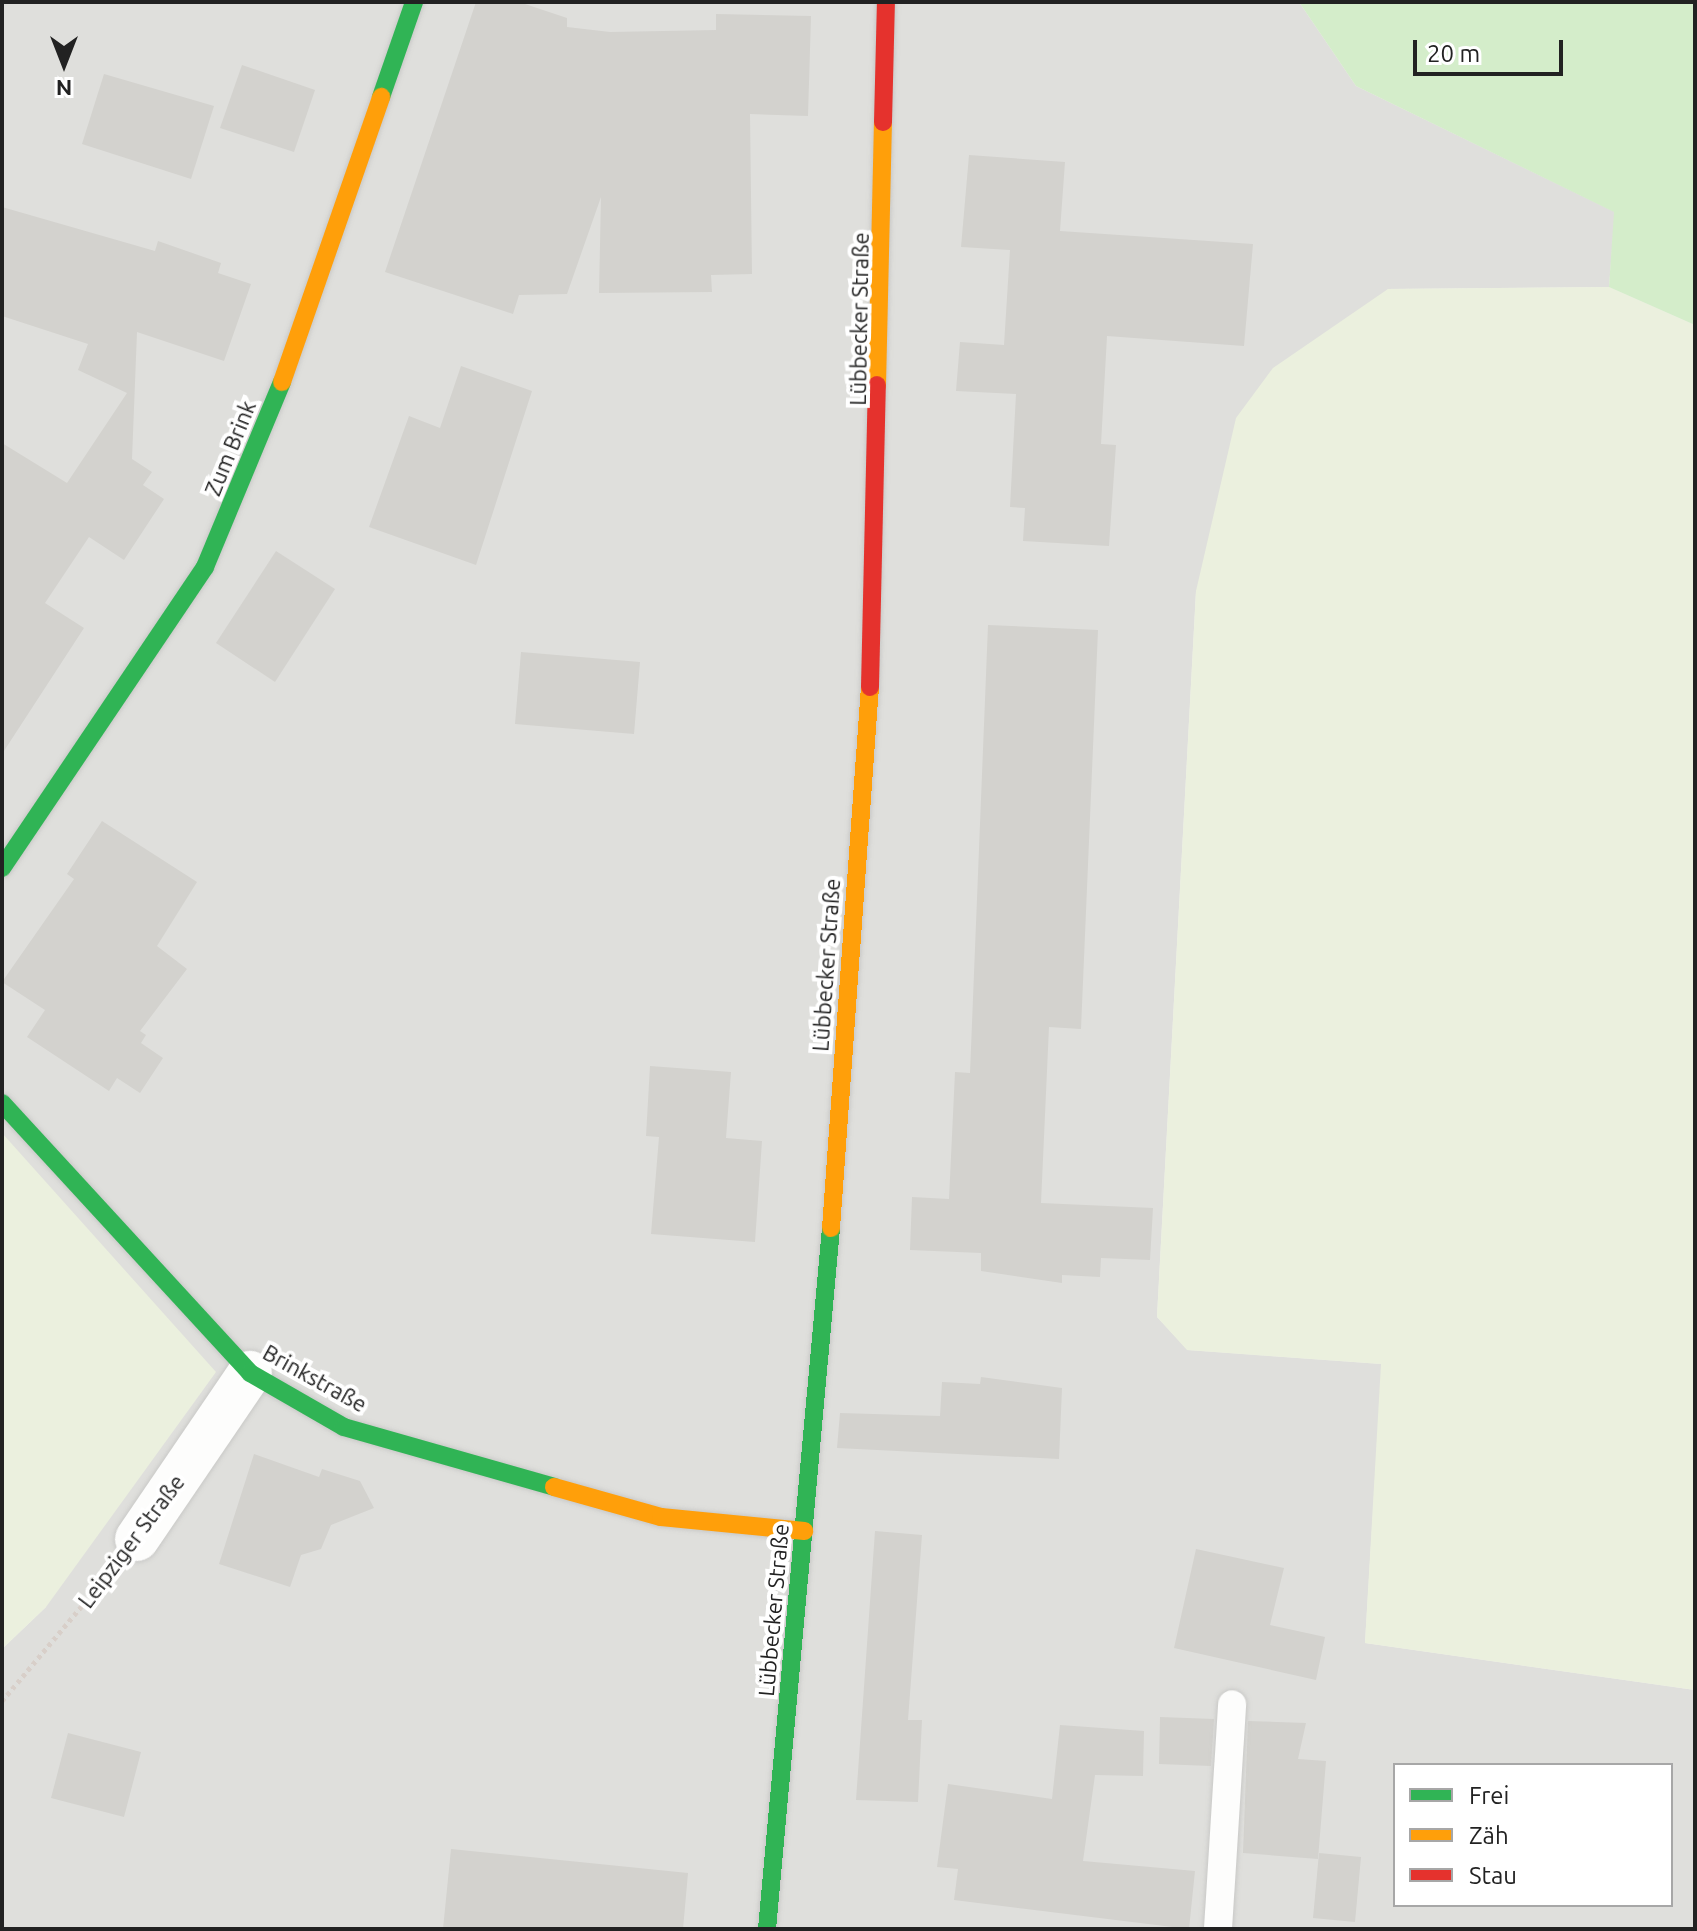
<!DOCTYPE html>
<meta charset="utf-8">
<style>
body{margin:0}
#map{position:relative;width:1697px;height:1931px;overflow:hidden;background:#f0f0eb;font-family:Ubuntu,sans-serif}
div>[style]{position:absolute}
.residential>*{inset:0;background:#dfdfdc}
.farmland>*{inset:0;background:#ebf0de}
.grass>*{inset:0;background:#d4edca}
.building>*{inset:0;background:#d3d2ce}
.path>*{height:5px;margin-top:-2.5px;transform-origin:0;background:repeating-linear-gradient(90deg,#d8cfc9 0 4px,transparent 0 8px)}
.roads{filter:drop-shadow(0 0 2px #c9c9c7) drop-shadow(0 0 2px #c9c9c7)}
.lane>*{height:28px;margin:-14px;padding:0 14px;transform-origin:14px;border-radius:14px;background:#fdfdfc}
.street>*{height:44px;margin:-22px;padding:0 22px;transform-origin:22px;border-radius:22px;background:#fdfdfc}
.fast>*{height:18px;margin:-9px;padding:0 9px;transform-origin:9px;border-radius:9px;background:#30b455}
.slow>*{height:18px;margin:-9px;padding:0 9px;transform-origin:9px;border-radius:9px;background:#ff9f0a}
.jam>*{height:18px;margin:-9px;padding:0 9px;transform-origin:9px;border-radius:9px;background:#e5322d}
span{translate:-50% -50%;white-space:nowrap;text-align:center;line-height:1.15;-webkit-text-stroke:8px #fff;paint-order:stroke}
.street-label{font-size:22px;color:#222}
.frame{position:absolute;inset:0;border:4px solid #222;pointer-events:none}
.legend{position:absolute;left:1393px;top:1763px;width:280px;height:144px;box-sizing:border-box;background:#fff;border:2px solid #a7a7a7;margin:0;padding:10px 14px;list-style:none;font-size:24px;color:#222}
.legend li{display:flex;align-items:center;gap:16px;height:40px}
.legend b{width:40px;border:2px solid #a7a7a7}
.north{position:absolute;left:24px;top:24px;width:80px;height:80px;-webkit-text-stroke:6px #fff;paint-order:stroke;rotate:180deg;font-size:22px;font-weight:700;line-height:32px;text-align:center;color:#222}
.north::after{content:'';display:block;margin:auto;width:28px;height:36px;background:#222;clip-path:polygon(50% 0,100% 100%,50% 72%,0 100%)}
.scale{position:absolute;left:1413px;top:40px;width:150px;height:36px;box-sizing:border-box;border:4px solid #222;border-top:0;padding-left:10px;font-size:24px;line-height:28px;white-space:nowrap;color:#222;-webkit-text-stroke:6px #fff;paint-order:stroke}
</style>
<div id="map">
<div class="residential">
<div style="clip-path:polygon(evenodd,2px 2px,1299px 2px,1356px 86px,1615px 212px,1609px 287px,1388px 289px,1196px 591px,1157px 1317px,1188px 1350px,1382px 1364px,1365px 1643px,1695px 1690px,1695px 1929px,2px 1929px,2px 1649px,46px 1607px,2px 1133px,2px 2px,1395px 1765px,1671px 1765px,1671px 1905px,1395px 1905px,1395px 1765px)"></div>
</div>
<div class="farmland">
<div style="clip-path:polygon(1609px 287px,1695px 325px,1695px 1690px,1365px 1643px,1381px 1364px,1187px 1350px,1157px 1317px,1196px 591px,1236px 418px,1273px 368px,1388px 289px)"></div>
<div style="clip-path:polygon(2px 1133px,216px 1372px,46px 1607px,2px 1649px)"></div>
</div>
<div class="grass">
<div style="clip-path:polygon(1299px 2px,1695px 2px,1695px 325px,1609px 287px,1614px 212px,1356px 86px)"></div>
</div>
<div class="building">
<div style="clip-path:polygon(476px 2px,519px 2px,567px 18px,567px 27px,610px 32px,716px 30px,716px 14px,811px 16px,808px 116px,750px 114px,752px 274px,711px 275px,712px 292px,599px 293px,601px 197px,567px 294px,519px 295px,513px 314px,385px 272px)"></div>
<div style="clip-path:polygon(242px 65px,315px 90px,294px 152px,220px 128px)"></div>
<div style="clip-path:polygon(104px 74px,214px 106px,191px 179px,82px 144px)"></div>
<div style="clip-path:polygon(969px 155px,1065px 162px,1060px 231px,1253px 244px,1244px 346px,1107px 336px,1101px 444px,1116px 445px,1109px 546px,1023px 541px,1025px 508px,1010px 507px,1016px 394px,956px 391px,960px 342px,1004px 345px,1010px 250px,961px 247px)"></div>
<div style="clip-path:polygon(2px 207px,155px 251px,158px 241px,221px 263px,218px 273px,251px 284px,224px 361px,137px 332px,132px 459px,152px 472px,143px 485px,164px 499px,124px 560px,89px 537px,45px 603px,84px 628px,2px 754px,2px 443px,67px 483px,127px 393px,78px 370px,88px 344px,2px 316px)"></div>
<div style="clip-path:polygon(461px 366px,532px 391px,476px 565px,369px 527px,409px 416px,440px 428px)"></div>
<div style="clip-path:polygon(276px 551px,335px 589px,275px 682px,216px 643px)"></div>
<div style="clip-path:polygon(988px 625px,1098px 630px,1081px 1029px,1049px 1027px,1041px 1203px,1153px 1208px,1150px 1260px,1101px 1258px,1100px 1277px,1062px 1275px,1062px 1283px,981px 1271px,981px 1253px,910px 1250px,912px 1197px,949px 1199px,955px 1072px,970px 1073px)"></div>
<div style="clip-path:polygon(521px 652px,640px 662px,634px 734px,515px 724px)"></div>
<div style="clip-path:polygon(102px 821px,197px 882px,157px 946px,187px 969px,140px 1031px,146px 1035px,141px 1043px,163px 1058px,140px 1093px,117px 1078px,109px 1091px,27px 1037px,45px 1010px,2px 982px,74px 879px,67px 874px)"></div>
<div style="clip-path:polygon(650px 1066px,731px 1072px,726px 1138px,762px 1141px,755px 1242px,651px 1234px,659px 1137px,646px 1136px)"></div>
<div style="clip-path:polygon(981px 1377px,1062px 1388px,1059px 1459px,837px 1448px,840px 1413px,940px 1416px,942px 1382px,980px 1384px)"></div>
<div style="clip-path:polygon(254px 1454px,319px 1477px,322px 1469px,360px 1481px,374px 1508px,331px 1525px,321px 1549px,301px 1555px,290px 1587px,219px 1564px)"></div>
<div style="clip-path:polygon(875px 1531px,922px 1535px,908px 1720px,922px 1720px,918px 1802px,856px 1800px)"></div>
<div style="clip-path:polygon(1196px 1549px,1284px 1568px,1270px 1625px,1325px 1637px,1316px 1680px,1174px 1648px)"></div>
<div style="clip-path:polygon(1160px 1717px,1214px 1719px,1211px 1766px,1159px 1764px)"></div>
<div style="clip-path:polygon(1248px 1721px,1306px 1723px,1298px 1759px,1326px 1761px,1318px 1859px,1243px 1853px)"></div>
<div style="clip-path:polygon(1060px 1725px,1144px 1731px,1143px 1776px,1095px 1775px,1083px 1861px,1195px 1871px,1189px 1929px,954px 1900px,958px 1869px,937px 1867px,948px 1784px,1052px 1799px)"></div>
<div style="clip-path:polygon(68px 1733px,141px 1752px,124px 1817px,51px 1798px)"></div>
<div style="clip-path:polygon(451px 1849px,688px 1873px,683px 1929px,443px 1929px)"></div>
<div style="clip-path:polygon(1319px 1853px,1361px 1857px,1355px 1922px,1313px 1918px)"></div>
</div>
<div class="path">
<div style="left:2px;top:1701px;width:163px;rotate:-50deg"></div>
</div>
<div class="roads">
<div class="lane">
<div style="left:1218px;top:1929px;width:225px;rotate:-86.4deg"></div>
</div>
<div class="street">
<div style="left:137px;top:1539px;width:201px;rotate:-55.8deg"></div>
</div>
<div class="fast">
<div style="left:381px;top:97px;width:101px;rotate:-70.8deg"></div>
<div style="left:2px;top:868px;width:363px;rotate:-56deg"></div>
<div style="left:205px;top:567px;width:200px;rotate:-67.4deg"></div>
<div style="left:2px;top:1103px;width:367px;rotate:47.4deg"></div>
<div style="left:250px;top:1373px;width:108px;rotate:29.9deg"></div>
<div style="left:344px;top:1427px;width:218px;rotate:15.9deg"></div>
<div style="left:767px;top:1929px;width:704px;rotate:-84.78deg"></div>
</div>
<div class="slow">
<div style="left:282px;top:382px;width:302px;rotate:-70.8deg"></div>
<div style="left:877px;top:385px;width:263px;rotate:-88.7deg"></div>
<div style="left:831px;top:1228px;width:542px;rotate:-85.88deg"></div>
<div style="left:554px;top:1487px;width:111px;rotate:15.7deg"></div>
<div style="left:661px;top:1517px;width:144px;rotate:5.6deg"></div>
</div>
<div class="jam">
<div style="left:883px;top:122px;width:120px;rotate:-88.6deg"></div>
<div style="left:870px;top:687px;width:302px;rotate:-88.7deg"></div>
</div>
</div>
<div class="street-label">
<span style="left:859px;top:319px;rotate:-89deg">Lübbecker Straße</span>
<span style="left:230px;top:448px;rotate:-68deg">Zum Brink</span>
<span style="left:826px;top:965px;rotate:-86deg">Lübbecker Straße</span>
<span style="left:315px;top:1378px;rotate:29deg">Brinkstraße</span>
<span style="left:131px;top:1541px;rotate:-53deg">Leipziger Straße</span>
<span style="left:773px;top:1610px;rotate:-85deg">Lübbecker Straße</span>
</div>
<div class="frame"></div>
<ul class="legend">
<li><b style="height:10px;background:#30b455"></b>Frei</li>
<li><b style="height:10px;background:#ff9f0a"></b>Zäh</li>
<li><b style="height:10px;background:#e5322d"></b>Stau</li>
</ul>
<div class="north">N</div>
<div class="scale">20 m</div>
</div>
